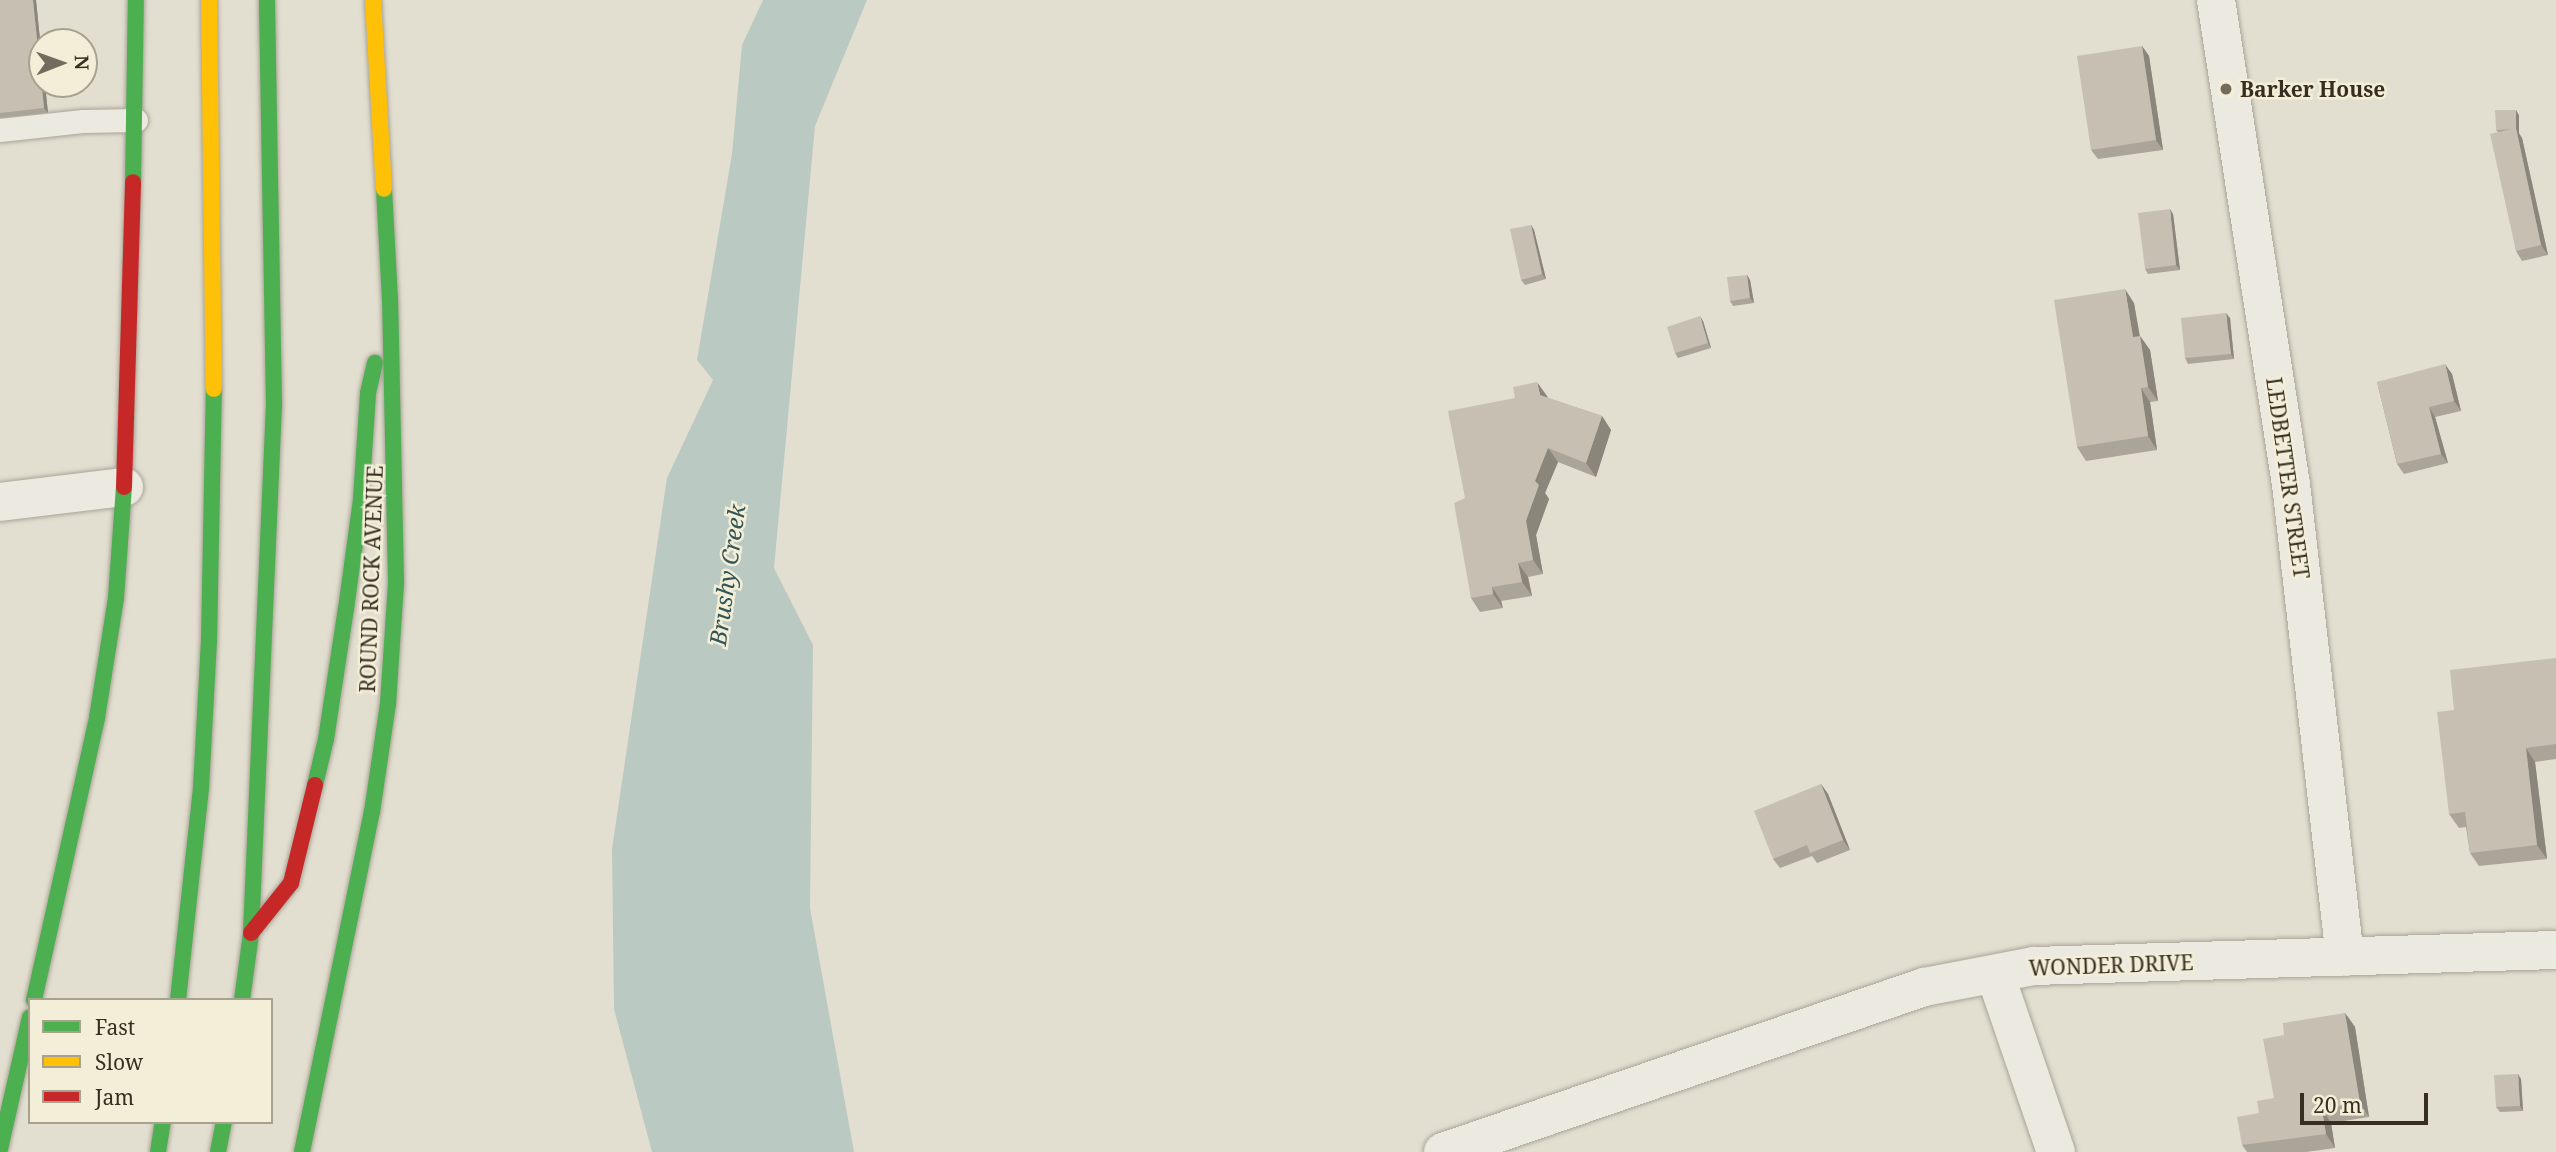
<!DOCTYPE html>
<style>
body{margin:0}
#map{position:relative;width:2556px;height:1152px;overflow:hidden;background:#e3dfd0;font-family:"Noto Serif",serif}
div>[style]{position:absolute}
.water>*{inset:0;background:#bac9c1}
.roads{filter:drop-shadow(0 0 2px #a9a498) drop-shadow(0 0 2px #a9a498)}
.lane>*{height:23px;margin:-11.5px;padding:0 11.5px;transform-origin:11.5px;border-radius:11.5px;background:#ece9e0}
.street>*{height:38px;margin:-19px;padding:0 19px;transform-origin:19px;border-radius:19px;background:#ece9e0}
.fast>*{height:16px;margin:-8px;padding:0 8px;transform-origin:8px;border-radius:8px;background:#4caf50}
.slow>*{height:16px;margin:-8px;padding:0 8px;transform-origin:8px;border-radius:8px;background:#ffc107}
.jam>*{height:16px;margin:-8px;padding:0 8px;transform-origin:8px;border-radius:8px;background:#c62828}
.wall>*{inset:0;background:#aba498}
.shaded-wall>*{inset:0;background:#8b867c}
.building>*{inset:0;background:#c7bfb1}
.dots>*{width:19px;height:19px;translate:-50% -50%;box-sizing:border-box;border:4px solid #f3eed7;border-radius:50%}
span{translate:-50% -50%;white-space:nowrap;text-align:center;line-height:1.15;-webkit-text-stroke:5px #f3eed7;paint-order:stroke}
.poi-label{font-size:21px;color:#372e21;font-weight:700}
.left{translate:0 -50%;text-align:left}
.street-label{font-size:21px;color:#372e21}
.water-label{font-size:23px;color:#315556;font-style:italic}
.legend{position:absolute;left:28px;top:998px;width:245px;height:126px;box-sizing:border-box;background:#f3eed7;border:2px solid #a8a18e;margin:0;padding:9px 12px;list-style:none;font-size:21px;color:#372e21}
.legend li{display:flex;align-items:center;gap:14px;height:35px}
.legend b{width:35px;border:2px solid #a8a18e}
.north{position:absolute;left:28px;top:28px;width:70px;height:70px;box-sizing:border-box;background:#f3eed7;border:2px solid #a8a18e;border-radius:50%;rotate:89deg;font-size:19px;font-weight:700;line-height:28px;text-align:center;color:#372e21}
.north::after{content:'';display:block;margin:auto;width:24px;height:32px;background:#736c5e;clip-path:polygon(50% 0,100% 100%,50% 72%,0 100%)}
.scale{position:absolute;left:2300px;top:1093px;width:128px;height:32px;box-sizing:border-box;border:4px solid #372e21;border-top:0;padding-left:9px;font-size:21px;line-height:24px;white-space:nowrap;color:#372e21;-webkit-text-stroke:5px #f3eed7;paint-order:stroke}
</style>
<div id="map">
<div class="water">
<div style="clip-path:polygon(763px 0,867px 0,815px 126px,774px 568px,813px 645px,810px 908px,854px 1152px,652px 1152px,614px 1009px,612px 849px,667px 478px,713px 380px,697px 360px,732px 154px,742px 45px)"></div>
</div>
<div class="roads">
<div class="lane">
<div style="left:0;top:130px;width:83px;rotate:-6.2deg"></div>
<div style="left:83px;top:121px;width:53px;rotate:-1.1deg"></div>
</div>
<div class="street">
<div style="left:2216px;top:0;width:490px;rotate:81.2deg"></div>
<div style="left:2291px;top:484px;width:476px;rotate:83.5deg"></div>
<div style="left:0;top:502px;width:125px;rotate:-6.9deg"></div>
<div style="left:1995px;top:974px;width:188px;rotate:71.1deg"></div>
<div style="left:1443px;top:1152px;width:509px;rotate:-18.93deg"></div>
<div style="left:1924px;top:987px;width:112px;rotate:-10.8deg"></div>
<div style="left:2034px;top:966px;width:522px;rotate:-1.76deg"></div>
</div>
<div class="fast">
<div style="left:133px;top:182px;width:182px;rotate:-89.1deg"></div>
<div style="left:315px;top:785px;width:47px;rotate:-76.6deg"></div>
<div style="left:326px;top:739px;width:132px;rotate:-81.3deg"></div>
<div style="left:346px;top:609px;width:111px;rotate:-82.2deg"></div>
<div style="left:361px;top:499px;width:106px;rotate:-86.2deg"></div>
<div style="left:368px;top:393px;width:31px;rotate:-77deg"></div>
<div style="left:34px;top:1000px;width:289px;rotate:-77.4deg"></div>
<div style="left:97px;top:718px;width:121px;rotate:-81deg"></div>
<div style="left:116px;top:598px;width:111px;rotate:-85.9deg"></div>
<div style="left:178px;top:1000px;width:213px;rotate:-83.8deg"></div>
<div style="left:201px;top:788px;width:146px;rotate:-86.9deg"></div>
<div style="left:209px;top:642px;width:253px;rotate:-88.9deg"></div>
<div style="left:242px;top:1000px;width:68px;rotate:-82.3deg"></div>
<div style="left:251px;top:933px;width:529px;rotate:-87.51deg"></div>
<div style="left:274px;top:405px;width:405px;rotate:-91deg"></div>
<div style="left:0;top:1149px;width:135px;rotate:-77.2deg"></div>
<div style="left:158px;top:1152px;width:30px;rotate:-81deg"></div>
<div style="left:218px;top:1152px;width:31px;rotate:-79deg"></div>
<div style="left:302px;top:1152px;width:347px;rotate:-78.4deg"></div>
<div style="left:372px;top:812px;width:109px;rotate:-81.6deg"></div>
<div style="left:388px;top:704px;width:122px;rotate:-86.2deg"></div>
<div style="left:396px;top:582px;width:282px;rotate:-91.2deg"></div>
<div style="left:390px;top:300px;width:111px;rotate:-93.1deg"></div>
</div>
<div class="slow">
<div style="left:209px;top:0;width:389px;rotate:89.3deg"></div>
<div style="left:373px;top:0;width:189px;rotate:86.7deg"></div>
</div>
<div class="jam">
<div style="left:124px;top:487px;width:305px;rotate:-88.3deg"></div>
<div style="left:251px;top:933px;width:64px;rotate:-51.3deg"></div>
<div style="left:291px;top:883px;width:101px;rotate:-76.2deg"></div>
</div>
</div>
<div class="wall">
<div style="clip-path:polygon(0 0,36px 0,42px 59px,42px 84px,45px 84px,48px 113px,0 118px)"></div>
<div style="clip-path:polygon(2142px 46px,2149px 56px,2163px 150px,2098px 159px,2091px 150px)"></div>
<div style="clip-path:polygon(2519px 115px,2519px 134px,2522px 138px,2548px 255px,2522px 261px,2516px 251px,2498px 132px,2496px 130px)"></div>
<div style="clip-path:polygon(2173px 214px,2180px 270px,2148px 274px,2145px 269px)"></div>
<div style="clip-path:polygon(1531px 225px,1534px 230px,1546px 279px,1525px 285px,1521px 280px)"></div>
<div style="clip-path:polygon(1747px 275px,1750px 280px,1754px 303px,1733px 306px,1730px 301px)"></div>
<div style="clip-path:polygon(2134px 303px,2140px 336px,2150px 350px,2158px 401px,2150px 402px,2157px 450px,2086px 461px,2077px 447px)"></div>
<div style="clip-path:polygon(2230px 318px,2234px 359px,2188px 364px,2185px 358px)"></div>
<div style="clip-path:polygon(1703px 321px,1711px 348px,1678px 358px,1675px 353px)"></div>
<div style="clip-path:polygon(2452px 374px,2461px 411px,2435px 417px,2448px 463px,2404px 474px,2397px 464px,2377px 382px)"></div>
<div style="clip-path:polygon(1547px 396px,1548px 398px,1602px 416px,1611px 430px,1596px 477px,1558px 462px,1545px 493px,1549px 499px,1536px 535px,1543px 574px,1528px 577px,1532px 596px,1501px 601px,1503px 608px,1480px 612px,1471px 598px,1465px 498px)"></div>
<div style="clip-path:polygon(2556px 658px,2556px 759px,2535px 762px,2547px 859px,2479px 866px,2470px 853px,2466px 827px,2459px 828px,2449px 814px,2454px 710px)"></div>
<div style="clip-path:polygon(1821px 784px,1828px 794px,1850px 850px,1817px 863px,1812px 856px,1780px 868px,1773px 859px)"></div>
<div style="clip-path:polygon(2345px 1013px,2355px 1027px,2369px 1117px,2331px 1123px,2335px 1148px,2306px 1152px,2247px 1152px,2242px 1145px,2274px 1098px,2284px 1035px)"></div>
<div style="clip-path:polygon(2521px 1079px,2523px 1111px,2500px 1112px,2496px 1107px)"></div>
</div>
<div class="shaded-wall">
<div style="clip-path:polygon(33px 0,36px 0,42px 59px,42px 84px,45px 84px,48px 113px,44px 108px)"></div>
<div style="clip-path:polygon(2142px 46px,2149px 56px,2163px 150px,2156px 140px)"></div>
<div style="clip-path:polygon(2516px 110px,2519px 115px,2519px 134px,2516px 129px)"></div>
<div style="clip-path:polygon(2516px 128px,2522px 138px,2548px 255px,2541px 245px)"></div>
<div style="clip-path:polygon(2170px 209px,2173px 214px,2180px 270px,2176px 265px)"></div>
<div style="clip-path:polygon(1531px 225px,1534px 230px,1546px 279px,1542px 274px)"></div>
<div style="clip-path:polygon(1747px 275px,1750px 280px,1754px 303px,1750px 298px)"></div>
<div style="clip-path:polygon(2125px 289px,2134px 303px,2142px 351px,2133px 337px)"></div>
<div style="clip-path:polygon(2226px 313px,2230px 318px,2234px 359px,2231px 354px)"></div>
<div style="clip-path:polygon(1700px 316px,1703px 321px,1711px 348px,1708px 343px)"></div>
<div style="clip-path:polygon(2140px 336px,2150px 350px,2158px 401px,2148px 387px)"></div>
<div style="clip-path:polygon(2445px 364px,2452px 374px,2461px 411px,2454px 401px)"></div>
<div style="clip-path:polygon(1537px 382px,1547px 396px,1550px 409px,1540px 395px)"></div>
<div style="clip-path:polygon(2141px 388px,2150px 402px,2157px 450px,2148px 436px)"></div>
<div style="clip-path:polygon(2429px 407px,2435px 417px,2448px 463px,2441px 454px)"></div>
<div style="clip-path:polygon(1602px 416px,1611px 430px,1596px 477px,1586px 463px)"></div>
<div style="clip-path:polygon(1548px 448px,1558px 462px,1545px 493px,1549px 499px,1536px 535px,1543px 574px,1533px 560px,1526px 521px,1535px 481px)"></div>
<div style="clip-path:polygon(1518px 563px,1528px 577px,1532px 596px,1522px 582px)"></div>
<div style="clip-path:polygon(1492px 587px,1501px 601px,1503px 608px,1493px 594px)"></div>
<div style="clip-path:polygon(2526px 748px,2535px 762px,2547px 859px,2537px 845px)"></div>
<div style="clip-path:polygon(1821px 784px,1828px 794px,1850px 850px,1843px 840px)"></div>
<div style="clip-path:polygon(2345px 1013px,2355px 1027px,2369px 1117px,2360px 1103px)"></div>
<div style="clip-path:polygon(2518px 1074px,2521px 1079px,2523px 1111px,2520px 1106px)"></div>
<div style="clip-path:polygon(2322px 1109px,2331px 1123px,2335px 1148px,2326px 1134px)"></div>
</div>
<div class="building">
<div style="clip-path:polygon(0 0,33px 0,44px 108px,0 113px)"></div>
<div style="clip-path:polygon(2142px 46px,2156px 140px,2091px 150px,2077px 56px)"></div>
<div style="clip-path:polygon(2495px 110px,2516px 110px,2516px 129px,2496px 130px)"></div>
<div style="clip-path:polygon(2516px 128px,2541px 245px,2516px 251px,2490px 134px)"></div>
<div style="clip-path:polygon(2170px 209px,2176px 265px,2145px 269px,2138px 213px)"></div>
<div style="clip-path:polygon(1531px 225px,1542px 274px,1521px 280px,1510px 229px)"></div>
<div style="clip-path:polygon(1747px 275px,1750px 298px,1730px 301px,1727px 277px)"></div>
<div style="clip-path:polygon(2125px 289px,2133px 337px,2140px 336px,2148px 387px,2141px 388px,2148px 436px,2077px 447px,2054px 300px)"></div>
<div style="clip-path:polygon(2226px 313px,2231px 354px,2185px 358px,2181px 318px)"></div>
<div style="clip-path:polygon(1700px 316px,1708px 343px,1675px 353px,1667px 327px)"></div>
<div style="clip-path:polygon(2445px 364px,2454px 401px,2429px 407px,2441px 454px,2397px 464px,2377px 382px)"></div>
<div style="clip-path:polygon(1537px 382px,1540px 395px,1602px 416px,1586px 463px,1548px 448px,1535px 481px,1539px 485px,1526px 521px,1533px 560px,1518px 563px,1522px 582px,1492px 587px,1493px 594px,1471px 598px,1454px 503px,1465px 498px,1448px 411px,1515px 398px,1513px 387px)"></div>
<div style="clip-path:polygon(2556px 658px,2556px 744px,2526px 748px,2537px 845px,2470px 853px,2465px 812px,2449px 814px,2437px 712px,2454px 710px,2450px 670px)"></div>
<div style="clip-path:polygon(1821px 784px,1843px 840px,1810px 853px,1807px 845px,1773px 859px,1754px 811px)"></div>
<div style="clip-path:polygon(2345px 1013px,2360px 1103px,2322px 1109px,2326px 1134px,2242px 1145px,2237px 1117px,2259px 1113px,2257px 1101px,2274px 1098px,2263px 1039px,2284px 1035px,2283px 1023px)"></div>
<div style="clip-path:polygon(2518px 1074px,2520px 1106px,2496px 1107px,2494px 1075px)"></div>
</div>
<div class="dots">
<div style="left:2226px;top:89px;background:#736c5e"></div>
</div>
<div class="poi-label">
<span class="left" style="left:2240px;top:89px">Barker House</span>
</div>
<div class="street-label">
<span style="left:2288px;top:478px;rotate:82deg">LEDBETTER STREET</span>
<span style="left:371px;top:579px;rotate:-88deg">ROUND ROCK AVENUE</span>
<span style="left:2111px;top:965px;rotate:-2deg">WONDER DRIVE</span>
</div>
<div class="water-label">
<span style="left:727px;top:575px;rotate:-82deg">Brushy Creek</span>
</div>
<ul class="legend">
<li><b style="height:9px;background:#4caf50"></b>Fast</li>
<li><b style="height:9px;background:#ffc107"></b>Slow</li>
<li><b style="height:9px;background:#c62828"></b>Jam</li>
</ul>
<div class="north">N</div>
<div class="scale">20 m</div>
</div>
